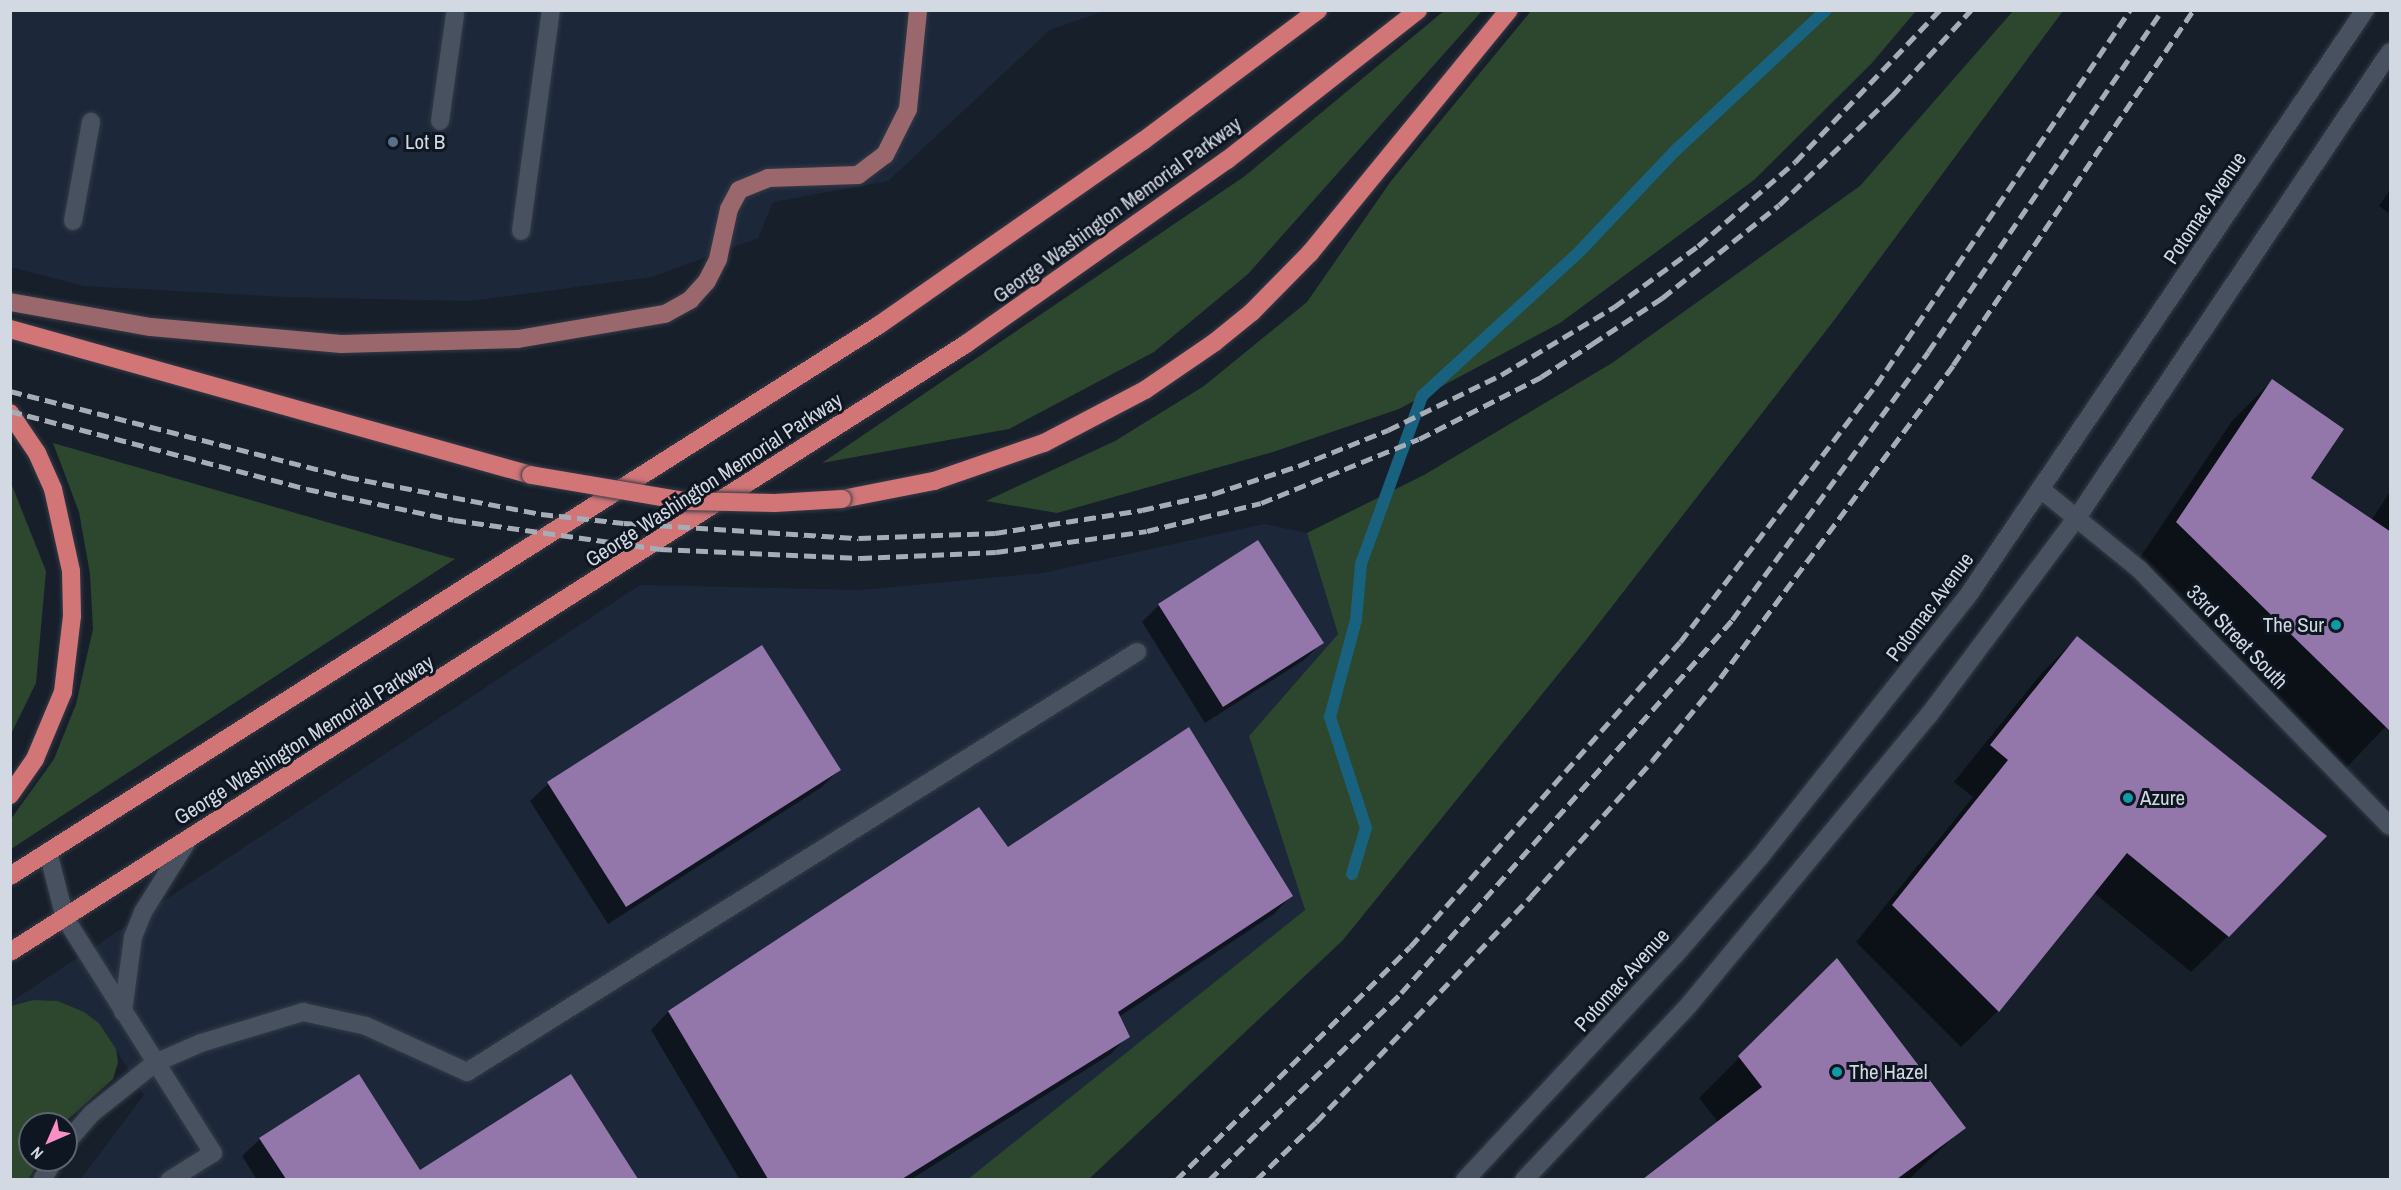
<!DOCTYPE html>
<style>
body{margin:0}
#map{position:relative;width:2401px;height:1190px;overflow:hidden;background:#171f2b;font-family:"Archivo Narrow",sans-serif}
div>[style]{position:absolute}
.built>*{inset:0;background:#1c283a}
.green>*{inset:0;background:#2d462e}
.shadow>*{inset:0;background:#0007}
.stream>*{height:12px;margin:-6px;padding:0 6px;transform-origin:6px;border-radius:6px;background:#18627f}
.building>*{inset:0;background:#9376aa}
.roads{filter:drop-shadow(0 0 2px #353b45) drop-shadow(0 0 2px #353b45)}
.minor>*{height:18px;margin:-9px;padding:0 9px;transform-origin:9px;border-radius:9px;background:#47515f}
.major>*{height:18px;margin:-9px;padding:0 9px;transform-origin:9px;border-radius:9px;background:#9a676d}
.highway>*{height:18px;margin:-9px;padding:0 9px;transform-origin:9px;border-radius:9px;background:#d17577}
.rail>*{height:4.5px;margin-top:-2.25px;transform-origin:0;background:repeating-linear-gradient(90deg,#a6adb6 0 12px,transparent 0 18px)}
.bridges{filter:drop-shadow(0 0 2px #353b45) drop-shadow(0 0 2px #353b45)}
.highway-bridge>*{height:18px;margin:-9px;padding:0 9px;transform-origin:9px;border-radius:9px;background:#d17577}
.dots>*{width:16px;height:16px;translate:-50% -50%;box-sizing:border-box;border:3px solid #0e1622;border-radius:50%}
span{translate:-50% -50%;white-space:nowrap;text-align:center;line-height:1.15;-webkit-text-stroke:6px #0e1622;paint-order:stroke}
.poi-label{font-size:21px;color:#d3d9e2}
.left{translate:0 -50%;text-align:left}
.right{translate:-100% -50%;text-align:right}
.street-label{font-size:21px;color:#d3d9e2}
.frame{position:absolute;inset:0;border:12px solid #d3d9e2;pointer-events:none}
.north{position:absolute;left:18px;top:1112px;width:60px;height:60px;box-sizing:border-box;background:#0e1622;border:2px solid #5d646f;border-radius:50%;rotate:225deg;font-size:16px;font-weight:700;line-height:24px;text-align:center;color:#d3d9e2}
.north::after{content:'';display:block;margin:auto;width:21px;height:27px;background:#fb8fc5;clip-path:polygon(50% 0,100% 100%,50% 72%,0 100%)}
</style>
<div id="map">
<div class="built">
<div style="clip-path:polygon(10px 11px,1103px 11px,1050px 30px,888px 181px,773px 202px,758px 238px,652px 277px,471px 301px,286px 297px,84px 286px,11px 267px)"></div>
<div style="clip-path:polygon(1264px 524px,1307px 533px,1338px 634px,1249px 736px,1305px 910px,968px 1179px,81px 1179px,144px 1095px,99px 1023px,84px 1012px,58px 1001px,33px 1000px,11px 1006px,11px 1002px,640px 585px,861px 590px,1043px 573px)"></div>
</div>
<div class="green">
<div style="clip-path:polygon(1445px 10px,1482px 11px,1248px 274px,1154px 352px,1009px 429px,822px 463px,1245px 176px)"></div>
<div style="clip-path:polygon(1531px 11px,1916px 11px,1871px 64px,1754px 180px,1560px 323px,1399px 409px,1273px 452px,1057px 513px,986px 501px,1115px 441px,1204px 386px,1307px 302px,1391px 181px)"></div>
<div style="clip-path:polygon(2013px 11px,2063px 11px,1832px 323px,1586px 640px,1343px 940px,1089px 1179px,968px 1179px,1305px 910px,1249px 736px,1338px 634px,1307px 533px,1424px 475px,1612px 363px,1860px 186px)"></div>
<div style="clip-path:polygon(53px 443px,455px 559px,11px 849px,11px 819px,54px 759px,76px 704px,93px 629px,90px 574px,79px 512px)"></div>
<div style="clip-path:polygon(11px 483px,46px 571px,36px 683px,11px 734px)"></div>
<div style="clip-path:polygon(33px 1000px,58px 1001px,84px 1012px,99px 1023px,116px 1049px,118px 1062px,113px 1079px,63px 1124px,30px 1124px,30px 1160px,39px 1160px,29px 1179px,11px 1179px,11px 1006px)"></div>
</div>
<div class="shadow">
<div style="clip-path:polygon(2390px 190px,2390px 214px,2379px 206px)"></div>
<div style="clip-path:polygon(2272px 381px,2309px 479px,2371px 521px,2390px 492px,2390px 722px,2346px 768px,2137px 562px,2232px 421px)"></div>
<div style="clip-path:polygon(1159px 605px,1322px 643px,1304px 660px,1205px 723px,1142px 622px)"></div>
<div style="clip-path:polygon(2077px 638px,2228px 936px,2191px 972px,2093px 892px,1998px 1011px,1961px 1047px,1856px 942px,1973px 797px,1954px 782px,2040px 675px)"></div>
<div style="clip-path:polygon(762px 647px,839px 770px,822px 787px,608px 924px,530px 801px,548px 784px)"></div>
<div style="clip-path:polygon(979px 809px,1008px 849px,1291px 896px,1274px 914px,1119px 1017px,1128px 1036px,1111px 1054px,910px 1180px,740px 1180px,651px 1030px,668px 1012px)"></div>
<div style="clip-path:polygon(1837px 960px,1964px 1127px,1908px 1180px,1646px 1180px,1719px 1123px,1699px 1098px)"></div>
<div style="clip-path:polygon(571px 1076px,636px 1180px,434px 1180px,429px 1173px)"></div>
<div style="clip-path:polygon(359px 1077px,424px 1180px,257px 1180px,242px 1156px,260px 1139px)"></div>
</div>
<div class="stream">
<div style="left:1352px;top:874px;width:48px;rotate:-73.1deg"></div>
<div style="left:1366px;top:828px;width:117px;rotate:-108deg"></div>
<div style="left:1330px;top:717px;width:100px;rotate:-75deg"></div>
<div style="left:1356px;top:620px;width:56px;rotate:-84.9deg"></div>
<div style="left:1361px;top:564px;width:179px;rotate:-70deg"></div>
<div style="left:1422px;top:396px;width:214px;rotate:-42.5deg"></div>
<div style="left:1580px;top:251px;width:139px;rotate:-46.5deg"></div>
<div style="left:1676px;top:150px;width:205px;rotate:-43deg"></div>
</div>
<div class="building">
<div style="clip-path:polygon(2272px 379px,2344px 429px,2311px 478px,2391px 532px,2391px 732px,2176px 522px)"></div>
<div style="clip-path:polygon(1258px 540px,1324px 643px,1223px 707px,1158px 604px)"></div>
<div style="clip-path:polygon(2077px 636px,2327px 836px,2229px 937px,2127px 853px,1999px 1012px,1892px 905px,2008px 760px,1990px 745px)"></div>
<div style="clip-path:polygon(762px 645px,841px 770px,626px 907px,547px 782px)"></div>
<div style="clip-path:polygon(1189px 727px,1293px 896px,1118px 1012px,1130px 1037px,902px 1179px,768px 1179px,668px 1011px,979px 807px,1008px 847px)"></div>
<div style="clip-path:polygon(1837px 958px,1966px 1128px,1897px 1179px,1643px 1179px,1762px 1087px,1738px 1056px)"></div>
<div style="clip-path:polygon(359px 1074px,420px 1170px,571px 1074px,638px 1179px,286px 1179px,259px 1138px)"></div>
</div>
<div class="roads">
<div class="minor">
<div style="left:440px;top:121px;width:108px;rotate:-82deg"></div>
<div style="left:73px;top:221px;width:101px;rotate:-79.7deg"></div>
<div style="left:521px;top:231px;width:223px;rotate:-82.3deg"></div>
<div style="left:2043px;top:491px;width:124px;rotate:39.1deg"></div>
<div style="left:2139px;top:569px;width:359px;rotate:45.7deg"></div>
<div style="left:48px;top:852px;width:68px;rotate:75.6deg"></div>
<div style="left:65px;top:918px;width:278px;rotate:57.8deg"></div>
<div style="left:213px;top:1153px;width:51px;rotate:147.9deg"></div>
<div style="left:123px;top:1012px;width:76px;rotate:-82.4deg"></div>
<div style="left:133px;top:937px;width:27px;rotate:-68deg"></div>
<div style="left:143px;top:912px;width:85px;rotate:-58deg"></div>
<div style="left:66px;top:1143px;width:38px;rotate:-49deg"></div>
<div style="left:91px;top:1114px;width:82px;rotate:-38.6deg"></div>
<div style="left:155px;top:1063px;width:50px;rotate:-23.5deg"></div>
<div style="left:201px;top:1043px;width:107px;rotate:-16.9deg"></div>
<div style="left:303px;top:1012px;width:65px;rotate:12.5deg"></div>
<div style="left:366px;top:1026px;width:111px;rotate:24.5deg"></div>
<div style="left:467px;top:1072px;width:791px;rotate:-32.08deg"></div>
<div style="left:42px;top:1180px;width:23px;rotate:-59deg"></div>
<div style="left:1465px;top:1180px;width:309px;rotate:-47deg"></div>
<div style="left:1676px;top:954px;width:128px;rotate:-49.1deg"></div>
<div style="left:1760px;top:857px;width:332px;rotate:-51.5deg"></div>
<div style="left:1967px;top:597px;width:709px;rotate:-55.86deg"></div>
<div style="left:1524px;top:1180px;width:239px;rotate:-46.7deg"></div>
<div style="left:1688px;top:1006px;width:378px;rotate:-50.4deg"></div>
<div style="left:1929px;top:715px;width:249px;rotate:-53.2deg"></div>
<div style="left:2078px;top:516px;width:559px;rotate:-56.08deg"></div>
</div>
<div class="major">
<div style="left:10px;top:302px;width:143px;rotate:10.1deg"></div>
<div style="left:151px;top:327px;width:191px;rotate:5.1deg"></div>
<div style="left:341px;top:344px;width:177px;rotate:-1.6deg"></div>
<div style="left:518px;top:339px;width:149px;rotate:-9.7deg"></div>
<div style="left:665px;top:314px;width:29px;rotate:-29deg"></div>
<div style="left:690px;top:300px;width:25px;rotate:-48deg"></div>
<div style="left:707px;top:281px;width:25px;rotate:-63deg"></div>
<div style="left:718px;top:259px;width:51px;rotate:-77.6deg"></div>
<div style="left:729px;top:209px;width:21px;rotate:-62deg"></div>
<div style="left:739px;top:190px;width:31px;rotate:-22deg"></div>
<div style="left:768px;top:178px;width:90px;rotate:-1.9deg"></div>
<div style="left:858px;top:175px;width:34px;rotate:-37deg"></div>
<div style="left:885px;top:155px;width:51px;rotate:-63.4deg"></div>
<div style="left:908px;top:109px;width:100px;rotate:-84.2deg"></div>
</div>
<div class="highway">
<div style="left:10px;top:329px;width:541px;rotate:15.65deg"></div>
<div style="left:10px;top:413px;width:48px;rotate:56deg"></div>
<div style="left:37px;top:453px;width:39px;rotate:66deg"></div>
<div style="left:53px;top:489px;width:84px;rotate:77.6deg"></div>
<div style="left:71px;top:571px;width:45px;rotate:88.7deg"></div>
<div style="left:72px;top:616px;width:77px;rotate:96.8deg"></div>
<div style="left:63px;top:692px;width:73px;rotate:112.7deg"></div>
<div style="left:35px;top:759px;width:44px;rotate:124.8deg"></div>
<div style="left:842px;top:499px;width:94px;rotate:-11.1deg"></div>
<div style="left:934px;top:481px;width:116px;rotate:-19.1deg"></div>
<div style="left:1044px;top:443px;width:114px;rotate:-27.7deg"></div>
<div style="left:1145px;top:390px;width:85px;rotate:-34.4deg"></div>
<div style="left:1215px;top:342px;width:48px;rotate:-39deg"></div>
<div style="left:1252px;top:312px;width:83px;rotate:-45.5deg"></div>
<div style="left:1310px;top:253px;width:314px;rotate:-50.7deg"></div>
<div style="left:10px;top:876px;width:1029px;rotate:-32.38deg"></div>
<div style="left:879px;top:325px;width:322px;rotate:-34.9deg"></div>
<div style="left:1143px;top:141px;width:219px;rotate:-36.8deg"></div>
<div style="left:10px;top:952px;width:1133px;rotate:-32.46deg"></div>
<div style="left:966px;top:344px;width:319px;rotate:-35.2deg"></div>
<div style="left:1227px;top:160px;width:243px;rotate:-38.1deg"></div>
</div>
</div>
<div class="rail">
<div style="left:10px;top:391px;width:348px;rotate:14.3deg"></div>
<div style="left:347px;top:477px;width:197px;rotate:10.8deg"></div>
<div style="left:541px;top:514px;width:83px;rotate:6.2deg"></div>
<div style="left:624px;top:523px;width:235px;rotate:3.7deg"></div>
<div style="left:859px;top:538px;width:136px;rotate:-2.1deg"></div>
<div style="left:995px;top:533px;width:149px;rotate:-8.9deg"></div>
<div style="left:1142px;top:510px;width:73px;rotate:-12.7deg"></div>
<div style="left:1213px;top:494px;width:89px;rotate:-18.2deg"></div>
<div style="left:1298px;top:466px;width:97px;rotate:-21.8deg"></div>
<div style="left:1388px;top:430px;width:126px;rotate:-26deg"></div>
<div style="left:1501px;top:375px;width:132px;rotate:-31deg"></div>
<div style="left:1614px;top:307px;width:104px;rotate:-36deg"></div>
<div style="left:1698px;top:246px;width:128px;rotate:-40.9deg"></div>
<div style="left:1795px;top:162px;width:210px;rotate:-46.4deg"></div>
<div style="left:10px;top:411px;width:307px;rotate:14.7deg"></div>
<div style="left:307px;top:489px;width:150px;rotate:11.9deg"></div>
<div style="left:454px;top:520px;width:208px;rotate:8deg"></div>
<div style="left:660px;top:549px;width:200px;rotate:2.6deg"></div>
<div style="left:860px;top:558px;width:136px;rotate:-2.5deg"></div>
<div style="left:996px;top:552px;width:152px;rotate:-7.9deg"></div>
<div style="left:1147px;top:531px;width:117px;rotate:-13.8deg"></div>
<div style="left:1261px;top:503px;width:170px;rotate:-22.1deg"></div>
<div style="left:1419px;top:439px;width:137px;rotate:-26.9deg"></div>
<div style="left:1541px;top:377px;width:61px;rotate:-32.9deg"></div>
<div style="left:1592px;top:344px;width:84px;rotate:-33.3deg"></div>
<div style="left:1662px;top:298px;width:149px;rotate:-38.5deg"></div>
<div style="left:1779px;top:205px;width:156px;rotate:-44deg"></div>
<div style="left:1891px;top:97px;width:118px;rotate:-47.4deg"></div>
<div style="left:1176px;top:1180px;width:330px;rotate:-44.9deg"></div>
<div style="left:1410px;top:947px;width:407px;rotate:-48.5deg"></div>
<div style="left:1680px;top:642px;width:323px;rotate:-52.7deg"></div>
<div style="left:1876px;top:385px;width:453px;rotate:-55.9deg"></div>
<div style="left:1209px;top:1180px;width:268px;rotate:-44.2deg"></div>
<div style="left:1401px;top:993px;width:499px;rotate:-48.4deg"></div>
<div style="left:1732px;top:620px;width:332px;rotate:-53.8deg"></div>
<div style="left:1928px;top:352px;width:414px;rotate:-55.6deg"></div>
<div style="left:1256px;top:1180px;width:83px;rotate:-44deg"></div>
<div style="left:1316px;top:1122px;width:312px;rotate:-46.4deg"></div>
<div style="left:1531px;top:896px;width:181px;rotate:-48.1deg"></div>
<div style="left:1652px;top:761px;width:107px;rotate:-50.7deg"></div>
<div style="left:1720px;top:678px;width:390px;rotate:-53.3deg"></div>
<div style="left:1953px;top:365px;width:429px;rotate:-55.9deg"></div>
</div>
<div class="bridges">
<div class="highway-bridge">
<div style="left:531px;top:475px;width:155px;rotate:9.6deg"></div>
<div style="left:684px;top:501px;width:91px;rotate:1.3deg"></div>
<div style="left:775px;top:503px;width:67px;rotate:-3.4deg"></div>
</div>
</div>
<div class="dots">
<div style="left:393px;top:142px;background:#5c6f8a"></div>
<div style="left:2336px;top:625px;background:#0f9aa8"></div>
<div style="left:2128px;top:798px;background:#0f9aa8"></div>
<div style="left:1837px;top:1072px;background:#0f9aa8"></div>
</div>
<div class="poi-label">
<span class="left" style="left:405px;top:142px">Lot B</span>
<span class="right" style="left:2324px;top:625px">The Sur</span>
<span class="left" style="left:2140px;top:798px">Azure</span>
<span class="left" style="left:1849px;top:1072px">The Hazel</span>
</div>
<div class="street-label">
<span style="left:2205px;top:208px;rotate:-56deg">Potomac Avenue</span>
<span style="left:1117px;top:210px;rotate:-36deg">George Washington Memorial Parkway</span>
<span style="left:714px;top:480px;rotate:-33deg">George Washington Memorial Parkway</span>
<span style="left:1930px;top:607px;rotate:-53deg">Potomac Avenue</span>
<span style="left:2237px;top:637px;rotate:46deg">33rd Street South</span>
<span style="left:304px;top:740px;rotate:-32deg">George Washington Memorial Parkway</span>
<span style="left:1622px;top:980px;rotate:-48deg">Potomac Avenue</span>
</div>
<div class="frame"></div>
<div class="north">N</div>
</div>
